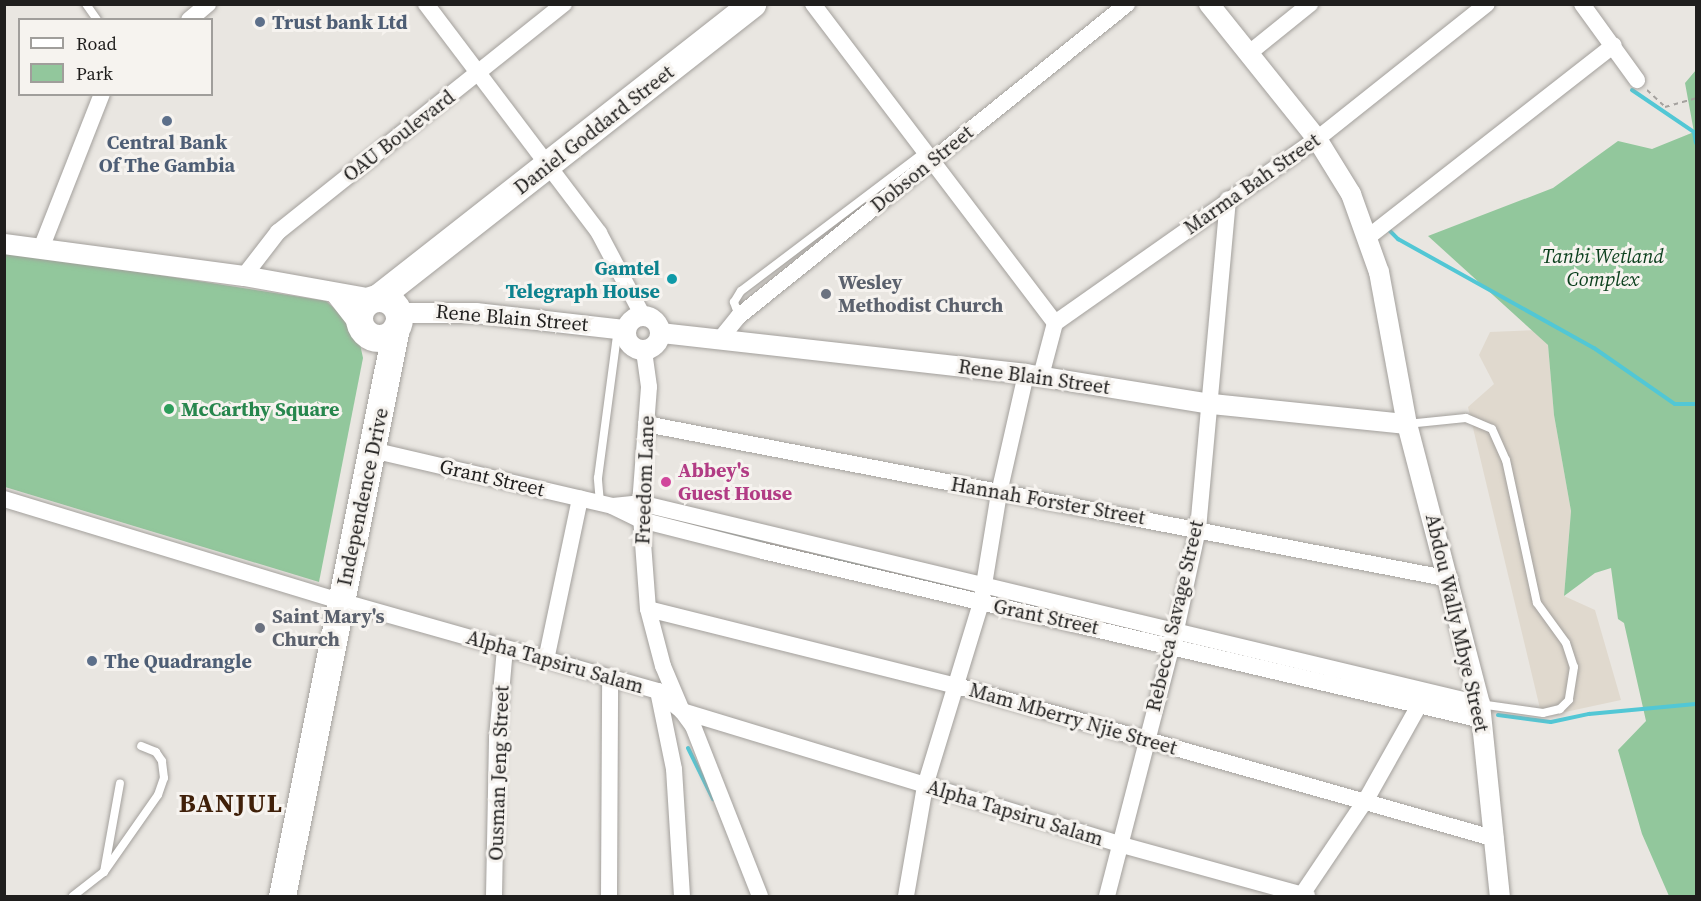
<!DOCTYPE html>
<style>
body{margin:0}
#map{position:relative;width:1701px;height:901px;overflow:hidden;background:#e9e6e1;font-family:"Source Serif 4",serif}
div>[style]{position:absolute}
.built>*{inset:0;background:#e0d9ce}
.green>*{inset:0;background:#92c79c}
.stream>*{height:4px;margin:-2px;padding:0 2px;transform-origin:2px;border-radius:2px;background:#52c7d5}
.path>*{height:2px;margin-top:-1px;transform-origin:0;background:repeating-linear-gradient(90deg,#a5a29f 0 4.5px,transparent 0 9px)}
.roads{filter:drop-shadow(0 0 2px #a3a09c) drop-shadow(0 0 2px #a3a09c)}
.service>*{height:8px;margin:-4px;padding:0 4px;transform-origin:4px;border-radius:4px;background:#fff}
.minor>*{height:16px;margin:-8px;padding:0 8px;transform-origin:8px;border-radius:8px;background:#fff}
.tertiary>*{height:20px;margin:-10px;padding:0 10px;transform-origin:10px;border-radius:10px;background:#fff}
.tertiary>.ring{margin:-10px;padding:0;box-sizing:content-box;background:none;border:20px solid #fff;border-radius:50%}
.trunk>*{height:27px;margin:-13.5px;padding:0 13.5px;transform-origin:13.5px;border-radius:13.5px;background:#fff}
.trunk>.ring{margin:-13.5px;padding:0;box-sizing:content-box;background:none;border:27px solid #fff;border-radius:50%}
.dots>*{width:16px;height:16px;translate:-50% -50%;box-sizing:border-box;border:3px solid #f6f3ef;border-radius:50%}
span{translate:-50% -50%;white-space:nowrap;text-align:center;line-height:1.15;-webkit-text-stroke:6px #f6f3ef;paint-order:stroke}
.service-label{font-size:20px;color:#4e5e75;font-weight:700}
.left{translate:0 -50%;text-align:left}
.street-label{font-size:20px;color:#1f1e1d}
.park-label{font-size:20px;color:#093e1b;font-style:italic}
.culture-label{font-size:20px;color:#0d838f;font-weight:700}
.right{translate:-100% -50%;text-align:right}
.worship-label{font-size:20px;color:#5b616d;font-weight:700}
.leisure-label{font-size:20px;color:#27864d;font-weight:700}
.hotel-label{font-size:20px;color:#b23c85;font-weight:700}
.district-label{font-size:26px;color:#402009;font-weight:700;letter-spacing:1.5px}
.frame{position:absolute;inset:0;border:6px solid #1f1e1d;pointer-events:none}
.legend{position:absolute;left:18px;top:18px;width:195px;height:78px;box-sizing:border-box;background:#f6f3ef;border:2px solid #a09e9b;margin:0;padding:8px 10px;list-style:none;font-size:18px;color:#1f1e1d}
.legend li{display:flex;align-items:center;gap:12px;height:30px}
.legend b{width:30px;border:2px solid #a09e9b}
</style>
<div id="map">
<div class="built">
<div style="clip-path:polygon(1539px 330px,1548px 345px,1554px 415px,1571px 511px,1564px 596px,1595px 610px,1621px 700px,1542px 717px,1468px 407px,1494px 384px,1479px 355px,1490px 332px)"></div>
</div>
<div class="green">
<div style="clip-path:polygon(1696px 70px,1696px 896px,1669px 896px,1642px 834px,1618px 750px,1646px 721px,1624px 623px,1618px 619px,1611px 568px,1595px 573px,1564px 596px,1571px 511px,1554px 415px,1548px 345px,1428px 236px,1553px 188px,1618px 141px,1652px 149px,1694px 132px,1685px 83px)"></div>
<div style="clip-path:polygon(5px 251px,326px 301px,346px 319px,358px 335px,363px 358px,319px 582px,5px 487px)"></div>
</div>
<div class="stream">
<div style="left:1632px;top:90px;width:75px;rotate:34.1deg"></div>
<div style="left:1694px;top:132px;width:11px;rotate:80deg"></div>
<div style="left:1387px;top:228px;width:16px;rotate:45deg"></div>
<div style="left:1398px;top:239px;width:224px;rotate:29.1deg"></div>
<div style="left:1594px;top:348px;width:98px;rotate:34.7deg"></div>
<div style="left:1675px;top:404px;width:21px"></div>
<div style="left:717px;top:530px;width:46px;rotate:12.5deg"></div>
<div style="left:822px;top:555px;width:62px;rotate:13.1deg"></div>
<div style="left:912px;top:577px;width:51px;rotate:13.5deg"></div>
<div style="left:1036px;top:606px;width:40px;rotate:13deg"></div>
<div style="left:1498px;top:715px;width:53px;rotate:7.5deg"></div>
<div style="left:1551px;top:722px;width:39px;rotate:-12deg"></div>
<div style="left:1589px;top:714px;width:107px;rotate:-5.3deg"></div>
<div style="left:688px;top:748px;width:57px;rotate:63.9deg"></div>
</div>
<div class="path">
<div style="left:1647px;top:90px;width:25px;rotate:43deg"></div>
<div style="left:1665px;top:107px;width:32px;rotate:-16deg"></div>
</div>
<div class="roads">
<div class="service">
<div style="left:86px;top:4px;width:19px;rotate:55deg"></div>
<div style="left:739px;top:316px;width:15px;rotate:-110deg"></div>
<div style="left:734px;top:302px;width:13px;rotate:-58deg"></div>
<div style="left:741px;top:291px;width:232px;rotate:-37.1deg"></div>
<div style="left:1407px;top:424px;width:59px;rotate:-5.8deg"></div>
<div style="left:1466px;top:418px;width:28px;rotate:23deg"></div>
<div style="left:1492px;top:429px;width:34px;rotate:66deg"></div>
<div style="left:1506px;top:460px;width:146px;rotate:77.8deg"></div>
<div style="left:1537px;top:603px;width:49px;rotate:54.1deg"></div>
<div style="left:1566px;top:643px;width:25px;rotate:72deg"></div>
<div style="left:1574px;top:667px;width:33px;rotate:99deg"></div>
<div style="left:1569px;top:700px;width:13px;rotate:135deg"></div>
<div style="left:1560px;top:709px;width:17px;rotate:167deg"></div>
<div style="left:1543px;top:713px;width:64px;rotate:-171.9deg"></div>
<div style="left:600px;top:503px;width:25px;rotate:-95deg"></div>
<div style="left:598px;top:478px;width:150px;rotate:-82.4deg"></div>
<div style="left:104px;top:872px;width:90px;rotate:-79.8deg"></div>
<div style="left:73px;top:896px;width:39px;rotate:-38deg"></div>
<div style="left:104px;top:872px;width:94px;rotate:-55deg"></div>
<div style="left:158px;top:795px;width:18px;rotate:-71deg"></div>
<div style="left:164px;top:778px;width:17px;rotate:-97deg"></div>
<div style="left:162px;top:761px;width:11px;rotate:-124deg"></div>
<div style="left:156px;top:752px;width:16px;rotate:-158deg"></div>
</div>
<div class="minor">
<div style="left:426px;top:4px;width:287px;rotate:52.9deg"></div>
<div style="left:599px;top:233px;width:94px;rotate:62.1deg"></div>
<div style="left:813px;top:4px;width:400px;rotate:52.8deg"></div>
<div style="left:1582px;top:4px;width:94px;rotate:54.1deg"></div>
<div style="left:189px;top:20px;width:25px;rotate:-40deg"></div>
<div style="left:1248px;top:54px;width:80px;rotate:-38.9deg"></div>
<div style="left:1367px;top:238px;width:313px;rotate:-38deg"></div>
<div style="left:42px;top:246px;width:163px;rotate:-68.5deg"></div>
<div style="left:244px;top:276px;width:56px;rotate:-52.3deg"></div>
<div style="left:278px;top:232px;width:366px;rotate:-38.6deg"></div>
<div style="left:721px;top:338px;width:28px;rotate:-51deg"></div>
<div style="left:739px;top:316px;width:498px;rotate:-38.8deg"></div>
<div style="left:644px;top:351px;width:36px;rotate:82deg"></div>
<div style="left:649px;top:387px;width:116px;rotate:94.4deg"></div>
<div style="left:640px;top:503px;width:106px;rotate:85.7deg"></div>
<div style="left:648px;top:609px;width:59px;rotate:75.3deg"></div>
<div style="left:663px;top:666px;width:49px;rotate:67.1deg"></div>
<div style="left:682px;top:711px;width:19px;rotate:54deg"></div>
<div style="left:693px;top:726px;width:183px;rotate:68.5deg"></div>
<div style="left:1041px;top:376px;width:55px;rotate:-75.2deg"></div>
<div style="left:1055px;top:323px;width:320px;rotate:-35.1deg"></div>
<div style="left:1317px;top:139px;width:217px;rotate:-38.5deg"></div>
<div style="left:646px;top:424px;width:819px;rotate:10.91deg"></div>
<div style="left:372px;top:450px;width:246px;rotate:13.1deg"></div>
<div style="left:612px;top:506px;width:32px;rotate:26deg"></div>
<div style="left:641px;top:520px;width:126px;rotate:14.3deg"></div>
<div style="left:763px;top:551px;width:739px;rotate:13.23deg"></div>
<div style="left:4px;top:499px;width:351px;rotate:16.9deg"></div>
<div style="left:340px;top:601px;width:330px;rotate:15.8deg"></div>
<div style="left:658px;top:691px;width:31px;rotate:40deg"></div>
<div style="left:682px;top:711px;width:460px;rotate:16.9deg"></div>
<div style="left:1122px;top:845px;width:192px;rotate:15.4deg"></div>
<div style="left:613px;top:506px;width:27px;rotate:-6deg"></div>
<div style="left:640px;top:503px;width:864px;rotate:13.46deg"></div>
<div style="left:648px;top:609px;width:318px;rotate:14deg"></div>
<div style="left:957px;top:686px;width:560px;rotate:15.85deg"></div>
<div style="left:546px;top:660px;width:165px;rotate:-78.1deg"></div>
<div style="left:658px;top:691px;width:80px;rotate:78.4deg"></div>
<div style="left:674px;top:769px;width:127px;rotate:86.4deg"></div>
<div style="left:494px;top:896px;width:158px;rotate:-88.9deg"></div>
<div style="left:497px;top:738px;width:89px;rotate:-84.9deg"></div>
<div style="left:609px;top:896px;width:218px;rotate:-89.7deg"></div>
<div style="left:906px;top:896px;width:112px;rotate:-80.2deg"></div>
<div style="left:925px;top:786px;width:191px;rotate:-73deg"></div>
<div style="left:981px;top:603px;width:111px;rotate:-80.7deg"></div>
<div style="left:999px;top:493px;width:122px;rotate:-77.2deg"></div>
<div style="left:1107px;top:896px;width:275px;rotate:-75.5deg"></div>
<div style="left:1176px;top:630px;width:103px;rotate:-77.7deg"></div>
<div style="left:1198px;top:529px;width:331px;rotate:-84.8deg"></div>
<div style="left:1301px;top:896px;width:118px;rotate:-56deg"></div>
<div style="left:1367px;top:798px;width:112px;rotate:-60.7deg"></div>
</div>
<div class="tertiary">
<div style="left:1209px;top:4px;width:173px;rotate:51.3deg"></div>
<div style="left:1317px;top:139px;width:65px;rotate:58.3deg"></div>
<div style="left:1351px;top:194px;width:83px;rotate:70.3deg"></div>
<div style="left:1379px;top:272px;width:155px;rotate:79.6deg"></div>
<div style="left:1407px;top:424px;width:289px;rotate:75.4deg"></div>
<div style="left:1480px;top:704px;width:193px;rotate:84.1deg"></div>
<div style="left:4px;top:244px;width:242px;rotate:7.6deg"></div>
<div style="left:244px;top:276px;width:131px;rotate:10.1deg"></div>
<div style="left:336px;top:294px;width:39px;rotate:52deg"></div>
<div style="left:398px;top:313px;width:78px"></div>
<div style="left:476px;top:313px;width:151px;rotate:6.5deg"></div>
<div class="ring" style="left:626px;top:316px;width:14px;height:14px"></div>
<div style="left:661px;top:333px;width:367px;rotate:6.4deg"></div>
<div style="left:1026px;top:374px;width:188px;rotate:9.2deg"></div>
<div style="left:1212px;top:404px;width:196px;rotate:5.9deg"></div>
</div>
<div class="trunk">
<div style="left:377px;top:298px;width:477px;rotate:-38.1deg"></div>
<div class="ring" style="left:359px;top:298px;width:13px;height:13px"></div>
<div style="left:282px;top:896px;width:579px;rotate:-78.65deg"></div>
</div>
</div>
<div class="dots">
<div style="left:260px;top:22px;background:#5c6f8a"></div>
<div style="left:167px;top:121px;background:#5c6f8a"></div>
<div style="left:672px;top:279px;background:#0f9aa8"></div>
<div style="left:826px;top:294px;background:#6b7280"></div>
<div style="left:169px;top:409px;background:#2e9e5b"></div>
<div style="left:666px;top:482px;background:#d1479c"></div>
<div style="left:260px;top:628px;background:#6b7280"></div>
<div style="left:92px;top:661px;background:#5c6f8a"></div>
</div>
<div class="service-label">
<span class="left" style="left:272px;top:22px">Trust bank Ltd</span>
<span style="left:167px;top:154px">Central Bank<br>Of The Gambia</span>
<span class="left" style="left:104px;top:661px">The Quadrangle</span>
</div>
<div class="street-label">
<span style="left:594px;top:130px;rotate:-38deg">Daniel Goddard Street</span>
<span style="left:399px;top:136px;rotate:-38deg">OAU Boulevard</span>
<span style="left:922px;top:169px;rotate:-39deg">Dobson Street</span>
<span style="left:1252px;top:184px;rotate:-35deg">Marma Bah Street</span>
<span style="left:512px;top:318px;rotate:5deg">Rene Blain Street</span>
<span style="left:1034px;top:377px;rotate:8deg">Rene Blain Street</span>
<span style="left:492px;top:478px;rotate:13deg">Grant Street</span>
<span style="left:645px;top:480px;rotate:-88deg">Freedom Lane</span>
<span style="left:363px;top:497px;rotate:-78deg">Independence Drive</span>
<span style="left:1048px;top:501px;rotate:10deg">Hannah Forster Street</span>
<span style="left:1175px;top:616px;rotate:-77deg">Rebecca Savage Street</span>
<span style="left:1046px;top:617px;rotate:12deg">Grant Street</span>
<span style="left:1457px;top:623px;rotate:77deg">Abdou Wally Mbye Street</span>
<span style="left:555px;top:662px;rotate:16deg">Alpha Tapsiru Salam</span>
<span style="left:1073px;top:719px;rotate:16deg">Mam Mberry Njie Street</span>
<span style="left:499px;top:773px;rotate:-88deg">Ousman Jeng Street</span>
<span style="left:1015px;top:813px;rotate:17deg">Alpha Tapsiru Salam</span>
</div>
<div class="park-label">
<span style="left:1603px;top:268px">Tanbi Wetland<br>Complex</span>
</div>
<div class="culture-label">
<span class="right" style="left:660px;top:280px">Gamtel<br>Telegraph House</span>
</div>
<div class="worship-label">
<span class="left" style="left:838px;top:294px">Wesley<br>Methodist Church</span>
<span class="left" style="left:272px;top:628px">Saint Mary's<br>Church</span>
</div>
<div class="leisure-label">
<span class="left" style="left:181px;top:409px">McCarthy Square</span>
</div>
<div class="hotel-label">
<span class="left" style="left:678px;top:482px">Abbey's<br>Guest House</span>
</div>
<div class="district-label">
<span style="left:231px;top:804px">BANJUL</span>
</div>
<div class="frame"></div>
<ul class="legend">
<li><b style="height:8px;background:#fff"></b>Road</li>
<li><b style="height:16px;background:#92c79c"></b>Park</li>
</ul>
</div>
